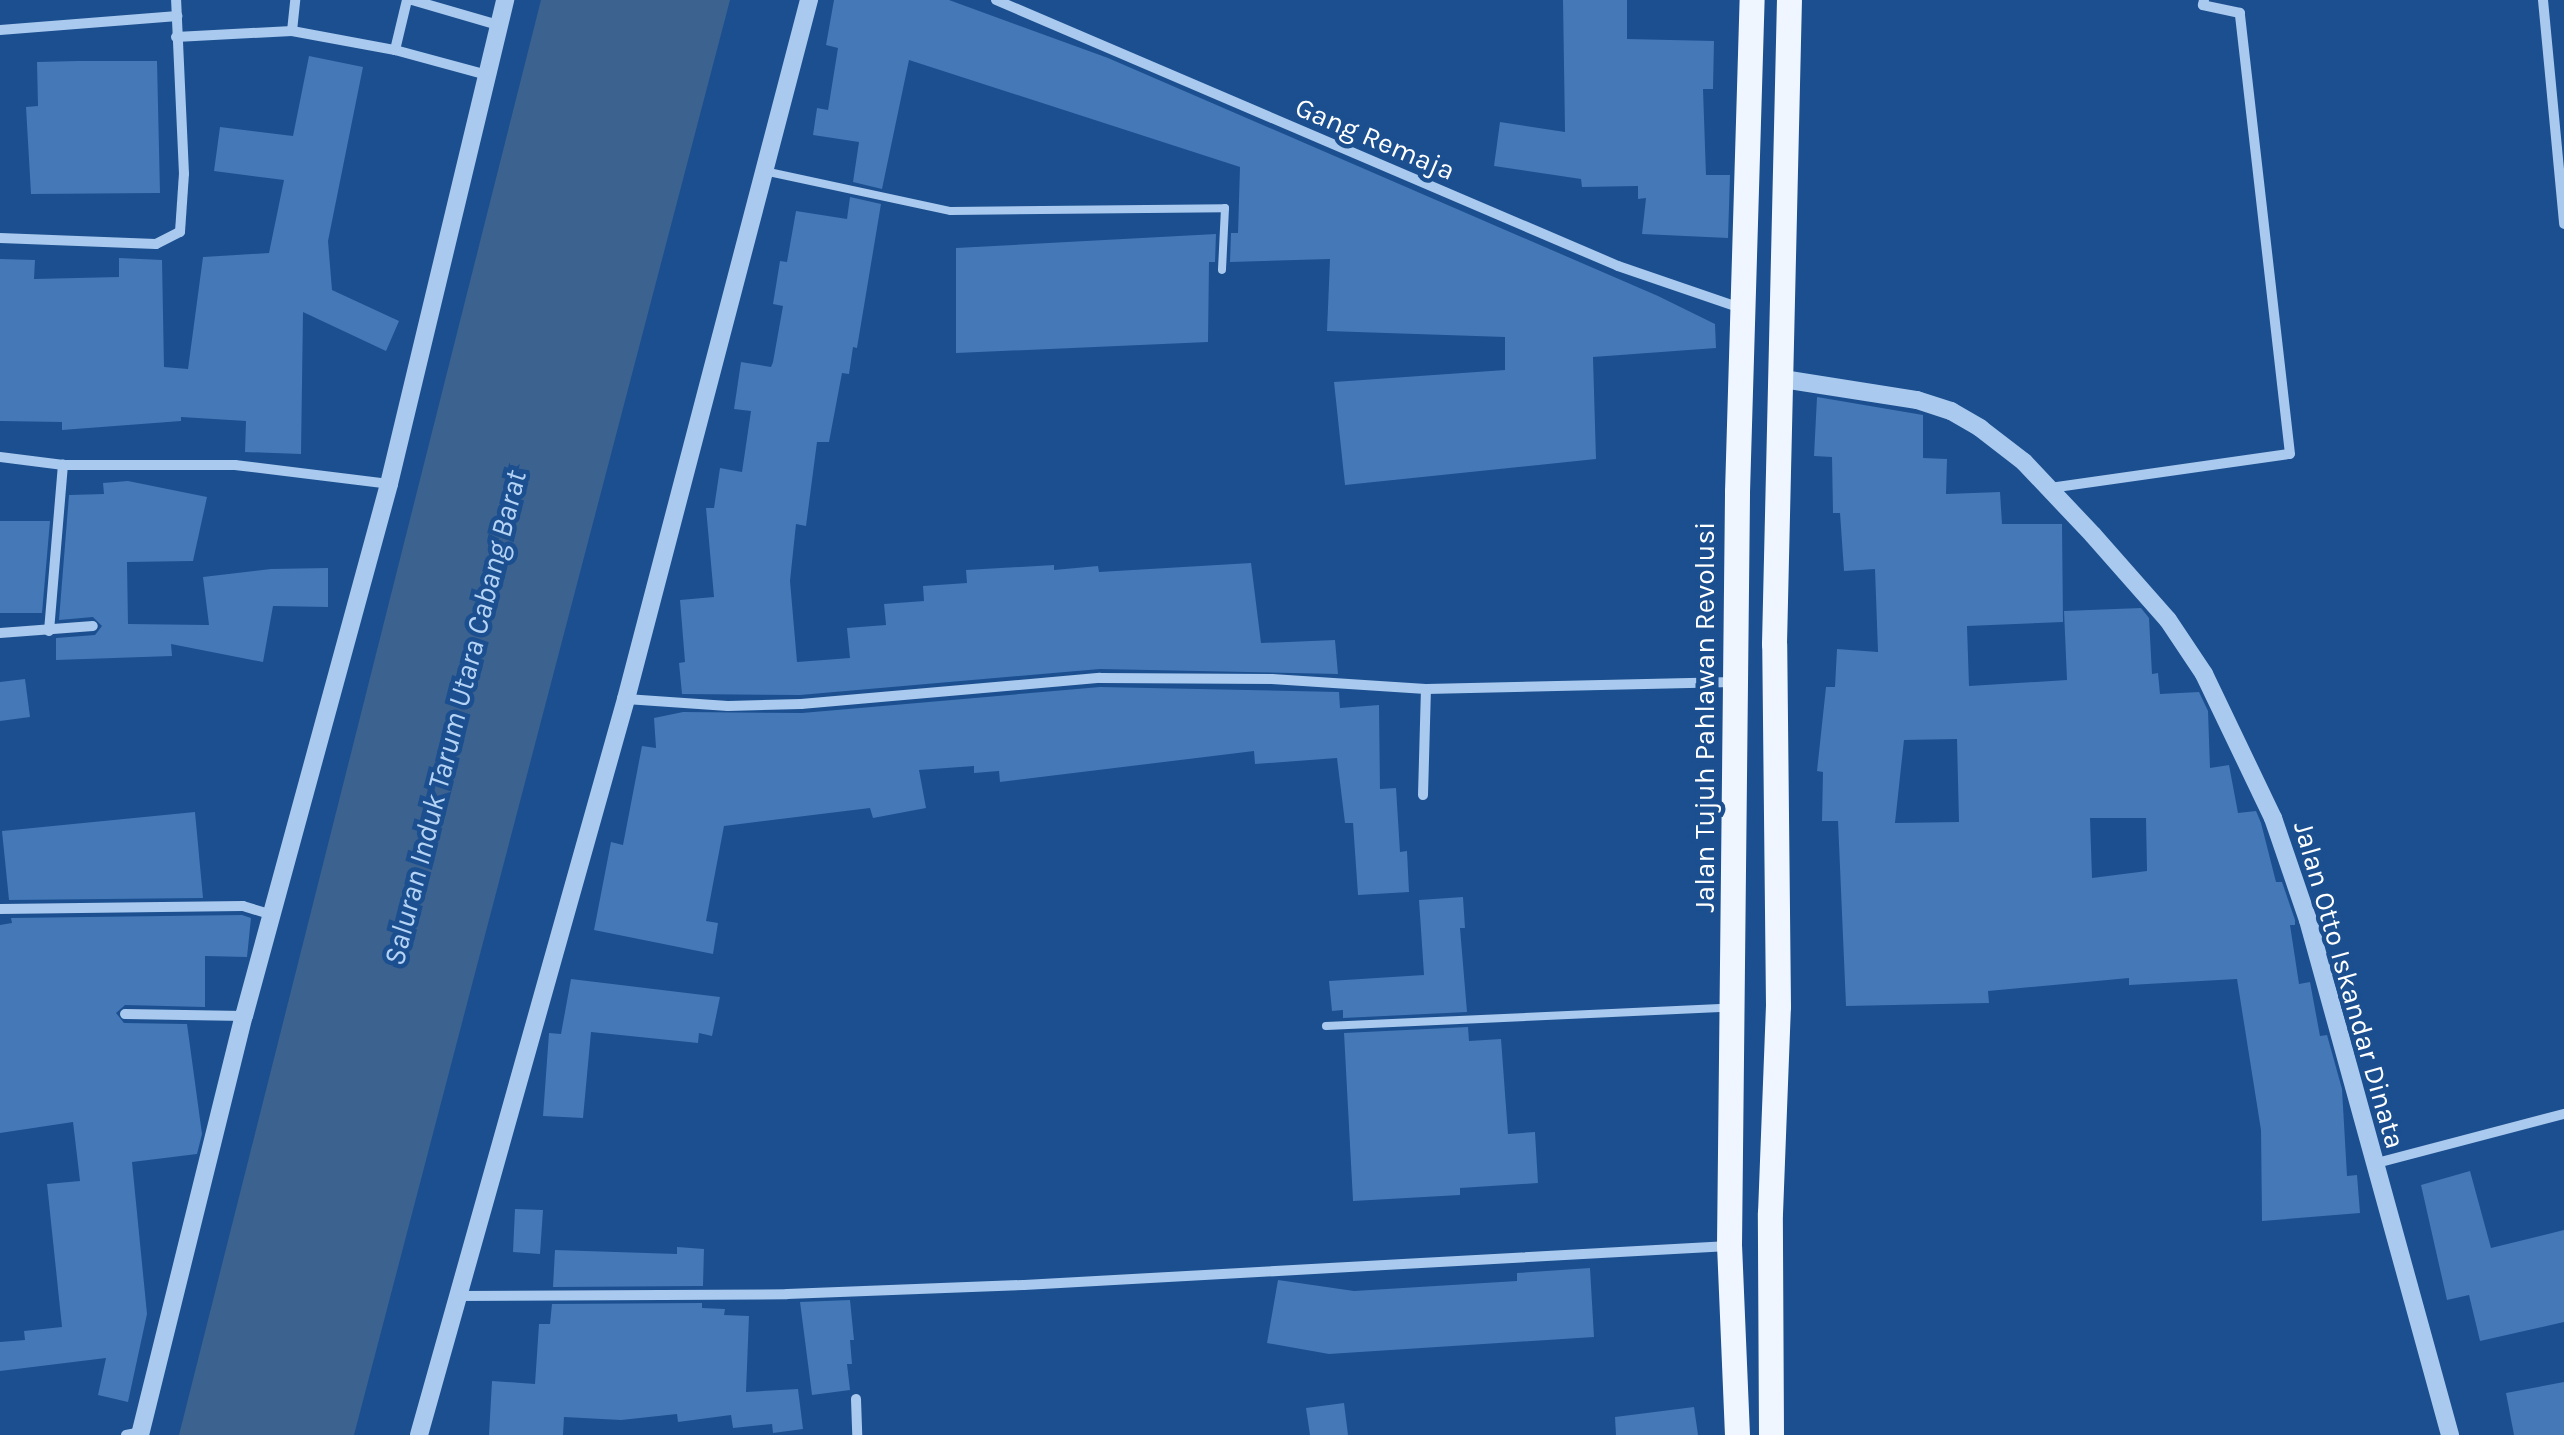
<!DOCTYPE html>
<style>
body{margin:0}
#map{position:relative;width:2564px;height:1435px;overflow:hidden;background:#1b4f8f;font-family:Karla,sans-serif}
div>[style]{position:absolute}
.water>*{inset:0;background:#3c6290}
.building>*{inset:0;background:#4478b7}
.service>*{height:8px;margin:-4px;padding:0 4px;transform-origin:4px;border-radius:4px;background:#a9c9ee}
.minor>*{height:10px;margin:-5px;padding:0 5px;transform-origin:5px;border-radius:5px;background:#a9c9ee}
.tertiary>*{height:18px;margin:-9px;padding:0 9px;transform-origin:9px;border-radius:9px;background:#a9c9ee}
.primary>*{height:25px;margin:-12.5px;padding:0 12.5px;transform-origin:12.5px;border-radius:12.5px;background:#f0f6ff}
span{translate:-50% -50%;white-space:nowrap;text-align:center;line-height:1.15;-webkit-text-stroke:9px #1b4f8f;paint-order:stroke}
.street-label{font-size:28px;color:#fff}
.water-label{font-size:30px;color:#b5d3f5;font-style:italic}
</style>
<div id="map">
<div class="water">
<div style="clip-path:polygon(541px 0,730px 0,354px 1435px,179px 1435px)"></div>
</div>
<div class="building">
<div style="clip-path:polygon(834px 0,949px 0,1108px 58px,1658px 296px,1715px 324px,1716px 348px,1593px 357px,1596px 459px,1345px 485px,1334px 382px,1505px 370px,1505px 337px,1327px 331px,1330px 259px,1230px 262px,1231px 233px,1238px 233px,1240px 167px,909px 60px,882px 189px,853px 182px,859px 142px,813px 135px,817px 108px,828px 110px,838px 48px,826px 45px)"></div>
<div style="clip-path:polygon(1563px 0,1627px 0,1627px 39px,1714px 41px,1713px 89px,1703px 89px,1706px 175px,1730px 175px,1728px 238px,1642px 234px,1646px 198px,1638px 199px,1638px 186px,1582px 187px,1581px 179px,1494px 166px,1500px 122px,1565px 132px)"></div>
<div style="clip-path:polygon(309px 56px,363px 67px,328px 241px,332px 290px,399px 321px,386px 351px,303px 312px,301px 454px,245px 452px,246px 421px,181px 417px,181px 421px,62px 430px,62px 422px,0 421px,0 259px,35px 260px,34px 279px,119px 277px,119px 258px,162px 260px,164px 367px,188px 369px,203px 257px,269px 253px,284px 180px,214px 171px,220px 127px,293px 136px)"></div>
<div style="clip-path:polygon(78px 61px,157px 61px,160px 193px,31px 194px,26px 107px,38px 106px,37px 62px)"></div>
<div style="clip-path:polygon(850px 197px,881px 204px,857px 348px,853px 347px,849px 374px,842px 373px,829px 442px,817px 442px,806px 526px,796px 524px,790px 581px,797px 662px,850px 658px,847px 628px,886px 625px,884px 604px,924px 601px,923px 586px,967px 583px,966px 570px,1054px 565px,1054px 570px,1098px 566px,1099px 572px,1251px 563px,1261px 643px,1335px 640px,1338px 674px,1100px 669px,800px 695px,682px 694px,679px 663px,685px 662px,680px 600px,714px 597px,706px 508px,714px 508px,720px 468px,742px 472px,751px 411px,734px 409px,741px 362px,771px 367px,773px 362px,783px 306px,773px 304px,780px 261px,787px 262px,796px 211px,847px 219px)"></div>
<div style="clip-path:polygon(1216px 234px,1215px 262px,1209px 262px,1208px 342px,956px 353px,956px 248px)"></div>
<div style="clip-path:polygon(evenodd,1817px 397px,1923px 415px,1923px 458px,1947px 459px,1946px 494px,2000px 492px,2002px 524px,2062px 524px,2063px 622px,1967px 626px,1969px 686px,2067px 680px,2064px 611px,2141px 608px,2149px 618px,2152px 674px,2158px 673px,2160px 694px,2199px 692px,2208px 711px,2210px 768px,2229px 765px,2238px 813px,2256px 811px,2261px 823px,2276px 882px,2282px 882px,2295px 920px,2295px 925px,2290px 925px,2299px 984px,2310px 982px,2320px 1036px,2327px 1035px,2342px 1089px,2347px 1176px,2357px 1175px,2360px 1213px,2262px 1221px,2261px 1130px,2237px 979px,2129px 985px,2129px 978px,1988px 991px,1989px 1003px,1846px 1006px,1838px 821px,1822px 821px,1823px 772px,1817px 771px,1826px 687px,1835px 687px,1837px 649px,1878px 652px,1875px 569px,1844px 571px,1840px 513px,1833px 513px,1832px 457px,1814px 456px,1817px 397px,1957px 739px,1959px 822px,1895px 823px,1904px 740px,1957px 739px,1817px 397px,2090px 818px,2146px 818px,2147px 871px,2092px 878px,2090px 818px)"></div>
<div style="clip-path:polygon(128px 481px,207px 497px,193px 561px,127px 562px,128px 624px,209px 625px,203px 577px,271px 569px,328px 568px,328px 607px,273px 606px,263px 662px,171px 644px,172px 656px,56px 660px,56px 638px,95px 635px,102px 626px,93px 617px,59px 620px,69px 495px,104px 494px,103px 483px)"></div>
<div style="clip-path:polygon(0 521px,50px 521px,42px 613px,0 613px)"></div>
<div style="clip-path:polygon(25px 679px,30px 717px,0 721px,0 682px)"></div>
<div style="clip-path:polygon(1100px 687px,1339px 692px,1340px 708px,1379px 705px,1380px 789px,1396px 788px,1400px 852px,1407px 851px,1409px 892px,1358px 895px,1353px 823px,1345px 823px,1337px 758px,1255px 764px,1254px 751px,1000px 782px,999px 771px,974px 773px,974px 766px,919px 770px,926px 808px,873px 818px,870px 808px,724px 826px,706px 921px,718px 923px,713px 954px,594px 930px,611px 842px,623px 845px,642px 746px,656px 748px,654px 718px,683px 712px,802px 713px)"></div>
<div style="clip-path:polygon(195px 812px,203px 898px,9px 900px,2px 831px)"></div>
<div style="clip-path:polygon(1463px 897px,1465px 928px,1460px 928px,1467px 1012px,1343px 1018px,1343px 1010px,1332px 1011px,1329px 981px,1424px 975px,1419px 900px)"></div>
<div style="clip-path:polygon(242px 915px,251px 918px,247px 957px,205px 956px,205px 1007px,125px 1005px,116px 1013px,124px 1023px,187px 1024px,202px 1134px,197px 1154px,132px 1162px,147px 1314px,128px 1402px,98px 1395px,106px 1358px,0 1371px,0 1342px,25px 1340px,24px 1331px,62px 1327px,47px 1184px,80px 1181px,73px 1122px,0 1133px,0 925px,12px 923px,11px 918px)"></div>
<div style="clip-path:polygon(571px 979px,720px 997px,712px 1036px,699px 1033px,698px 1043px,591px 1032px,583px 1118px,543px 1116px,549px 1033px,561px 1034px)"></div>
<div style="clip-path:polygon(1468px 1027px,1469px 1041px,1501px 1039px,1508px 1134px,1535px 1132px,1538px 1183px,1460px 1188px,1460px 1195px,1353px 1201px,1344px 1033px)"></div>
<div style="clip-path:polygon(2470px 1171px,2491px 1248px,2564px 1230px,2564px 1322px,2480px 1341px,2469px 1295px,2447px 1300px,2421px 1185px)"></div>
<div style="clip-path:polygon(515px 1209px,543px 1210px,540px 1254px,513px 1252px)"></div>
<div style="clip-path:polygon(677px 1247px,704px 1249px,703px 1286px,553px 1287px,555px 1250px,677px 1254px)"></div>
<div style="clip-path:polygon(1590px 1268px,1594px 1337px,1329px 1354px,1267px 1343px,1278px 1280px,1354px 1291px,1517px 1281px,1517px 1273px)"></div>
<div style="clip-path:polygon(850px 1300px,854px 1340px,850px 1340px,852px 1364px,847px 1364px,850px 1390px,812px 1395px,800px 1302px)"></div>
<div style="clip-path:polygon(702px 1303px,702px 1308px,725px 1309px,724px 1315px,749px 1316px,746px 1392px,798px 1389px,803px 1429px,773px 1433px,772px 1424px,733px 1428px,731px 1415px,678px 1422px,677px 1414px,621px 1420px,564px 1417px,563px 1435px,489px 1435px,492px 1381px,535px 1384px,539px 1324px,550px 1324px,552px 1304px)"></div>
<div style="clip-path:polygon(2564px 1382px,2564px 1435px,2514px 1435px,2506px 1393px)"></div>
<div style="clip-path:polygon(1344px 1403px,1348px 1435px,1310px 1435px,1306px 1408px)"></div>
<div style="clip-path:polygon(1694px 1407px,1698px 1435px,1616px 1435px,1615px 1417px)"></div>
</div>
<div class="service">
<div style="left:764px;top:171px;width:191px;rotate:12.1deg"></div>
<div style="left:951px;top:211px;width:274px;rotate:-0.6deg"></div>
<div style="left:1225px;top:208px;width:62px;rotate:92.8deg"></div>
<div style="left:1326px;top:1026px;width:400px;rotate:-2.6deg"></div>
</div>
<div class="minor">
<div style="left:412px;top:0;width:90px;rotate:16.2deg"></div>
<div style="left:996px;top:0;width:676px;rotate:23.15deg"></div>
<div style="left:1618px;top:266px;width:130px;rotate:18.9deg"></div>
<div style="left:2543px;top:0;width:225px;rotate:84.6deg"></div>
<div style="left:0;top:30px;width:178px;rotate:-4.5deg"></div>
<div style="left:292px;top:31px;width:31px;rotate:-84deg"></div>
<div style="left:176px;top:37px;width:116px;rotate:-3deg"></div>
<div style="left:292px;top:31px;width:105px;rotate:10.5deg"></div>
<div style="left:395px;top:50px;width:95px;rotate:15.2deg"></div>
<div style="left:395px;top:50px;width:51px;rotate:-76.5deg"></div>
<div style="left:0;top:238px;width:156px;rotate:2.2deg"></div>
<div style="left:156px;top:244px;width:27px;rotate:-27deg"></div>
<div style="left:180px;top:232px;width:58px;rotate:-86.1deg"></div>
<div style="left:184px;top:174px;width:174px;rotate:-92.6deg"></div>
<div style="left:0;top:457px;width:64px;rotate:7.2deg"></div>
<div style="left:63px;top:465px;width:172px"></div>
<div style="left:235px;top:465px;width:155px;rotate:7deg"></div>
<div style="left:2050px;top:488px;width:242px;rotate:-8.1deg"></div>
<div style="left:2290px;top:454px;width:444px;rotate:-96.5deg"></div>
<div style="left:2240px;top:13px;width:38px;rotate:-168deg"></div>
<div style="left:2203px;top:5px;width:5px;rotate:-79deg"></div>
<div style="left:49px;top:631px;width:167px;rotate:-85.2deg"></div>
<div style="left:0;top:633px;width:93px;rotate:-4.3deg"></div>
<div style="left:626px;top:699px;width:102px;rotate:3.9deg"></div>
<div style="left:728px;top:706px;width:73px;rotate:-1.6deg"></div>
<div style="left:801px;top:704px;width:300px;rotate:-5deg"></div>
<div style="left:1100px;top:678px;width:172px;rotate:0.3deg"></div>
<div style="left:1272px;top:679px;width:154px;rotate:3.7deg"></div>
<div style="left:1426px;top:689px;width:308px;rotate:-1.3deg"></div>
<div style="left:1423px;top:795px;width:106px;rotate:-88.4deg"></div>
<div style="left:0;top:909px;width:243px;rotate:-0.7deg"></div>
<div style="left:243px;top:906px;width:30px;rotate:17deg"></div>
<div style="left:125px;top:1014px;width:119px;rotate:1deg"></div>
<div style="left:2373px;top:1164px;width:197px;rotate:-14.7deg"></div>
<div style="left:457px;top:1296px;width:330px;rotate:-0.3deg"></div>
<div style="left:787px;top:1294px;width:237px;rotate:-2.2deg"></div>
<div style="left:1024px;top:1285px;width:706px;rotate:-3.17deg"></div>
<div style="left:856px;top:1399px;width:36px;rotate:88deg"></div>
<div style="left:126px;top:1435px;width:15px;rotate:-11deg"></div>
</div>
<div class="tertiary">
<div style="left:1783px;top:379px;width:136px;rotate:8.9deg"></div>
<div style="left:1917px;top:400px;width:36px;rotate:18deg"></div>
<div style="left:1951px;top:411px;width:34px;rotate:30deg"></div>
<div style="left:1980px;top:428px;width:56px;rotate:37.7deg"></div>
<div style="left:2024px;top:462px;width:100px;rotate:46.6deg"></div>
<div style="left:2093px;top:535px;width:113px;rotate:48.6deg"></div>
<div style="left:2168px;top:620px;width:65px;rotate:56.3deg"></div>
<div style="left:2204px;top:674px;width:160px;rotate:64.4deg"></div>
<div style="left:2273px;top:818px;width:108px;rotate:71.1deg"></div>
<div style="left:2308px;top:920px;width:534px;rotate:74.58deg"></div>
<div style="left:140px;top:1435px;width:432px;rotate:-76.1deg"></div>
<div style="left:244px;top:1016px;width:551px;rotate:-74.75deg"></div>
<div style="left:389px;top:484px;width:498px;rotate:-76.5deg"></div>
<div style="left:419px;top:1435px;width:765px;rotate:-74.29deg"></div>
<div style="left:626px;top:699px;width:723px;rotate:-75.33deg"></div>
</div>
<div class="primary">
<div style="left:1737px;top:1435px;width:189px;rotate:-92.4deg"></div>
<div style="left:1729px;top:1246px;width:754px;rotate:-89.39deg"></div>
<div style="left:1737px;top:492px;width:492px;rotate:-88.3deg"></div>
<div style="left:1771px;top:1435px;width:222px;rotate:-90.3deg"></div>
<div style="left:1770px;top:1213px;width:207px;rotate:-87.8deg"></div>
<div style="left:1778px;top:1006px;width:362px;rotate:-90.6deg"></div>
<div style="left:1774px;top:644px;width:644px;rotate:-88.67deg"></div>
</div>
<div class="street-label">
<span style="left:1375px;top:139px;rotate:23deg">Gang Remaja</span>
<span style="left:1705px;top:717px;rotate:-90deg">Jalan Tujuh Pahlawan Revolusi</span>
<span style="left:2349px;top:985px;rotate:74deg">Jalan Otto Iskandar Dinata</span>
</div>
<div class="water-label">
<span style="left:455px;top:718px;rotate:-76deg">Saluran Induk Tarum Utara Cabang Barat</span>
</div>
</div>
